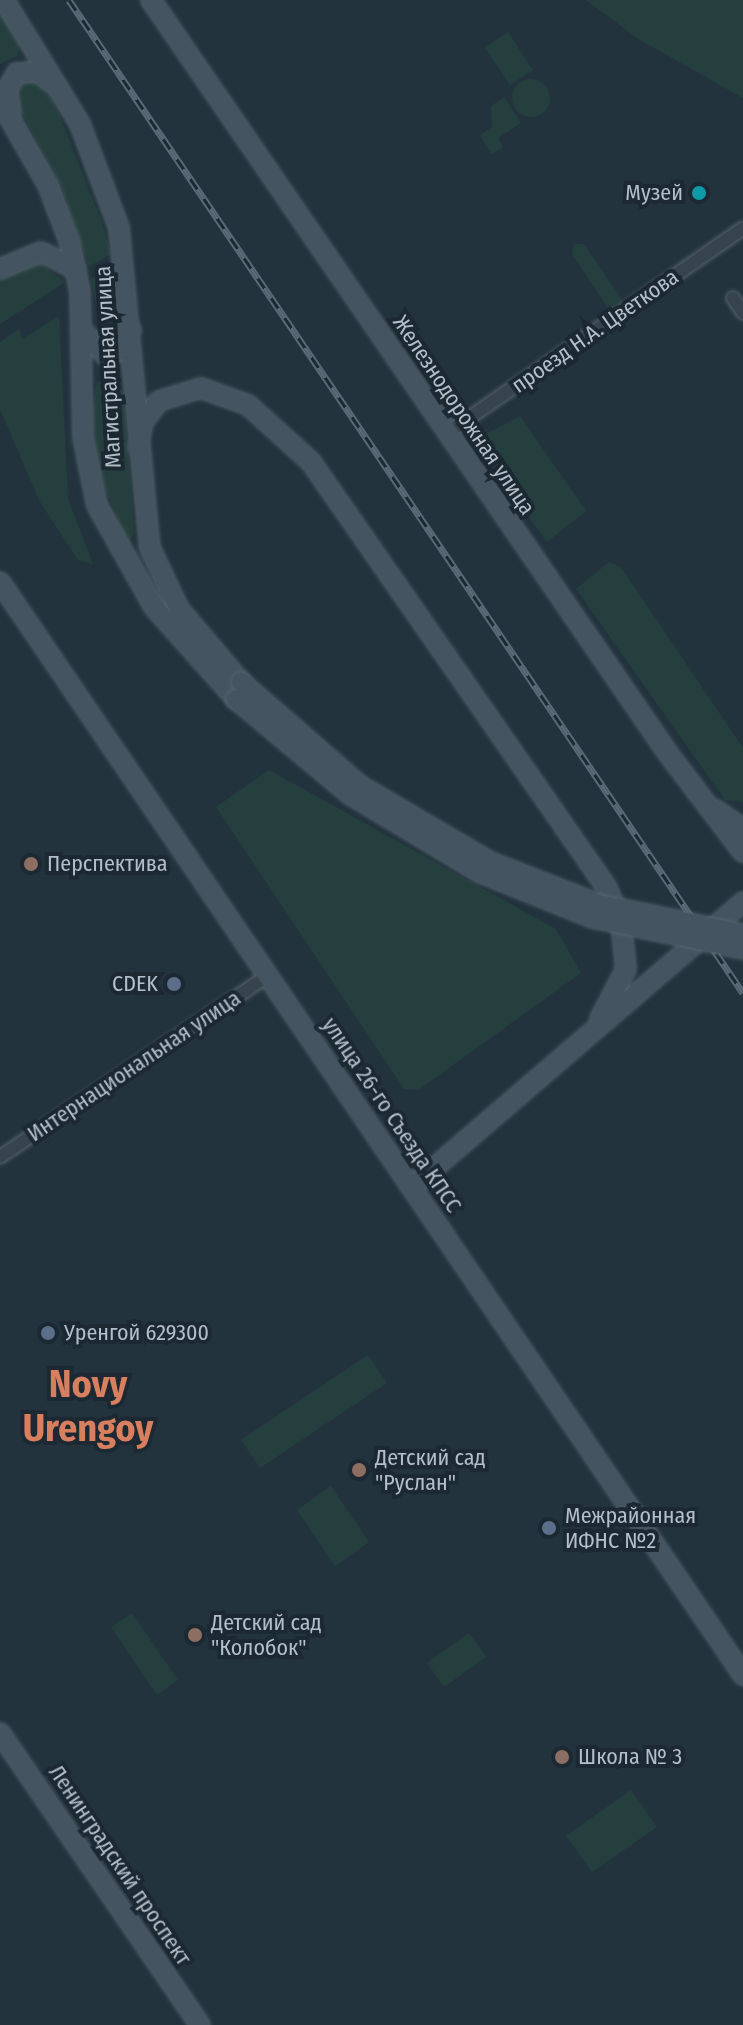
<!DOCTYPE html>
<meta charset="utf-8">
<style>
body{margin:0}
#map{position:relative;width:743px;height:2025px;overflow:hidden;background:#23333e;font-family:"Fira Sans Condensed",sans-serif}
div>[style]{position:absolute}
.green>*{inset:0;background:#253f3e}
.round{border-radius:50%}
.roads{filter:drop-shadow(0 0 2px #55626c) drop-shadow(0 0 2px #55626c)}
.street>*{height:12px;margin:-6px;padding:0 6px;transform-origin:6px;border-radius:6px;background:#37444e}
.secondary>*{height:18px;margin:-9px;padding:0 9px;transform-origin:9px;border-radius:9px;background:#455461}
.rail>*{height:7px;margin-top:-3.5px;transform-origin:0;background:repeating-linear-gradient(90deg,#1c2933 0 12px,#596975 0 24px);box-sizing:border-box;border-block:2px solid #596975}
.bridges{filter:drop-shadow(0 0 2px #55626c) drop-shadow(0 0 2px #55626c)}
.secondary-bridge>*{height:18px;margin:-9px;padding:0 9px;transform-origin:9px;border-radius:9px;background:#455461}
.dots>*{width:22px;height:22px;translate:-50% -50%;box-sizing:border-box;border:4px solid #1c2933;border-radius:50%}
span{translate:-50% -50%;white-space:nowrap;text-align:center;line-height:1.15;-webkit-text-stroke:8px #1c2933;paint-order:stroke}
.poi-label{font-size:22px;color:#b3bfc9}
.right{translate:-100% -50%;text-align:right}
.left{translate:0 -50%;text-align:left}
.street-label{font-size:22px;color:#b3bfc9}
.town-label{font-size:38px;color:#d87f5f;font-weight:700}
</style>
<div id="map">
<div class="green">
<div style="clip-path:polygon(586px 0,743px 0,743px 98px,640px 40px)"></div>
<div style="clip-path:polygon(0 11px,20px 46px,17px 56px,0 64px)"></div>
<div style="clip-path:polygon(508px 32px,533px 70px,510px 85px,485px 48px)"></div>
<div style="clip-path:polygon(28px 77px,45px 87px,58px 111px,102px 223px,111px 254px,89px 267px,61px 186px,13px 96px,15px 84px)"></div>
<div class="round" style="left:512px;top:79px;width:38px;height:38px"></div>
<div style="clip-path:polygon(504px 97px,521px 123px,498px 138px,503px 147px,492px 154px,480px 135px,492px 127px,491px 106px)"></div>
<div style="clip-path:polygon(574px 244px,584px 244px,625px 304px,610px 311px,572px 254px)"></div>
<div style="clip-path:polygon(38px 262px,65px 282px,0 324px,0 278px)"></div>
<div style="clip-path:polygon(112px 266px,118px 329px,103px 337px,91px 279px)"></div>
<div style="clip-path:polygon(59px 316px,68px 499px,93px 564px,78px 560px,40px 502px,0 409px,0 342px,19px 329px,22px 339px)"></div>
<div style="clip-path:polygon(110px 377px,124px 393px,134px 533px,128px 543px,101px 479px,91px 418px,97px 382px)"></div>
<div style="clip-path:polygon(520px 416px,586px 511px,547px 542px,482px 452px,485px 434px)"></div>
<div style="clip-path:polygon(609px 562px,621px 567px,743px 748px,743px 802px,725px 800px,576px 589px)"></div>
<div style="clip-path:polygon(269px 770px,556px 929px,581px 973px,418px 1090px,404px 1089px,216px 807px)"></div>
<div style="clip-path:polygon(368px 1355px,387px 1383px,260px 1468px,241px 1440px)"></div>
<div style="clip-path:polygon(331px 1486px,369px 1542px,335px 1566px,297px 1510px)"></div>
<div style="clip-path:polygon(132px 1613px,178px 1680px,157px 1695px,111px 1627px)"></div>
<div style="clip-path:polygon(469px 1633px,486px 1657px,444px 1687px,427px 1663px)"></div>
<div style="clip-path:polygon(631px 1790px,657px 1827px,592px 1872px,566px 1836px)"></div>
</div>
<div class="roads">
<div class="street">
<div style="left:733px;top:298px;width:18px;rotate:56deg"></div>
<div style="left:446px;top:434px;width:361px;rotate:-34.7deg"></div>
<div style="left:0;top:1157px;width:325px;rotate:-34.1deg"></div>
</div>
<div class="secondary">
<div style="left:4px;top:0;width:145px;rotate:58.5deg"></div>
<div style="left:80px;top:124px;width:111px;rotate:69.4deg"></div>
<div style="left:119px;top:228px;width:321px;rotate:84.5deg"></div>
<div style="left:150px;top:548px;width:68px;rotate:64.6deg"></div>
<div style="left:179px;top:609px;width:96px;rotate:49.7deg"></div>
<div style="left:151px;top:0;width:912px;rotate:55.54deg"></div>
<div style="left:667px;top:752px;width:126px;rotate:52.8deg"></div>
<div style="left:0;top:101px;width:97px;rotate:60.3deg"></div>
<div style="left:48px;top:185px;width:62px;rotate:69.2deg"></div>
<div style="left:70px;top:243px;width:50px;rotate:78.5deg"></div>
<div style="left:80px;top:292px;width:145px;rotate:88.8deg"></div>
<div style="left:83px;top:437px;width:69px;rotate:78.4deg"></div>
<div style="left:97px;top:505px;width:117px;rotate:60.8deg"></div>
<div style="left:154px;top:607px;width:123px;rotate:48.3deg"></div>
<div style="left:11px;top:114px;width:24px;rotate:-99deg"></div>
<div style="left:7px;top:90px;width:20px;rotate:-60deg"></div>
<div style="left:17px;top:73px;width:21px;rotate:-3deg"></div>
<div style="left:38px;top:72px;width:20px;rotate:37deg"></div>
<div style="left:0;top:269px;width:44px;rotate:-22.5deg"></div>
<div style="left:41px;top:252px;width:39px;rotate:26deg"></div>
<div style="left:82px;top:330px;width:35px;rotate:47deg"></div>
<div style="left:106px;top:356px;width:18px;rotate:-22deg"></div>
<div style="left:123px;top:349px;width:21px;rotate:-67deg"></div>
<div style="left:138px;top:447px;width:25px;rotate:-79deg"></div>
<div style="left:143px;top:422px;width:26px;rotate:-53deg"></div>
<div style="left:159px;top:401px;width:44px;rotate:-17.2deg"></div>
<div style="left:201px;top:388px;width:50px;rotate:19.9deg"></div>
<div style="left:248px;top:405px;width:85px;rotate:42.1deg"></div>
<div style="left:311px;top:462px;width:519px;rotate:55.21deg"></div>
<div style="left:607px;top:888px;width:38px;rotate:68deg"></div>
<div style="left:621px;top:923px;width:46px;rotate:83.8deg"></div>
<div style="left:626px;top:969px;width:56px;rotate:117.5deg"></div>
<div style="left:0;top:582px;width:1322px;rotate:55.79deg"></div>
<div style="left:716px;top:810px;width:33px;rotate:35deg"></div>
<div style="left:412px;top:1187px;width:437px;rotate:-40.7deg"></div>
<div style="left:0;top:1733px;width:354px;rotate:55.6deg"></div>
</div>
</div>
<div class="rail">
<div style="left:69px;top:0;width:1200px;rotate:55.83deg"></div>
</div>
<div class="bridges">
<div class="secondary-bridge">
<div style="left:241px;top:682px;width:157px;rotate:41.1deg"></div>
<div style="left:359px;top:785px;width:152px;rotate:30.4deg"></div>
<div style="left:490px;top:862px;width:116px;rotate:21.3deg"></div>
<div style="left:598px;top:904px;width:148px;rotate:11.7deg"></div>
<div style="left:236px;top:699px;width:150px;rotate:39.9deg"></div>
<div style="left:351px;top:795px;width:152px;rotate:31deg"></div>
<div style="left:481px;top:873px;width:121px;rotate:21.9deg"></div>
<div style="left:593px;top:918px;width:153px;rotate:11.7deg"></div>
</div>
</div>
<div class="dots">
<div style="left:699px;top:193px;background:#0f9aa8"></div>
<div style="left:31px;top:864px;background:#8d6e63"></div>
<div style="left:174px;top:984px;background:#5c6f8a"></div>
<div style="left:48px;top:1333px;background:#5c6f8a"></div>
<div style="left:359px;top:1470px;background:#8d6e63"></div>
<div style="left:549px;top:1528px;background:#5c6f8a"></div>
<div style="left:195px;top:1635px;background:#8d6e63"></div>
<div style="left:562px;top:1757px;background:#8d6e63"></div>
</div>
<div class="poi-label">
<span class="right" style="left:683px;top:193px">Музей</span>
<span class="left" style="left:47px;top:864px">Перспектива</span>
<span class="right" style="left:158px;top:984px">CDEK</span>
<span class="left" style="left:64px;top:1333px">Уренгой 629300</span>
<span class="left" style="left:375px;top:1470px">Детский сад<br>"Руслан"</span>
<span class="left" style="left:565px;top:1528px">Межрайонная<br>ИФНС №2</span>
<span class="left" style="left:211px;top:1635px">Детский сад<br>"Колобок"</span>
<span class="left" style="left:578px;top:1757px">Школа № 3</span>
</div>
<div class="street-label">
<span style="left:595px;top:331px;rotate:-35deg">проезд Н.А. Цветкова</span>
<span style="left:108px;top:367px;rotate:-93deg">Магистральная улица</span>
<span style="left:464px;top:415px;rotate:56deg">Железнодорожная улица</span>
<span style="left:134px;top:1066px;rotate:-34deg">Интернациональная улица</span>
<span style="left:392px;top:1115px;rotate:56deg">улица 26-го Съезда КПСС</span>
<span style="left:120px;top:1865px;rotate:56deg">Ленинградский проспект</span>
</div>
<div class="town-label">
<span style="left:88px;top:1407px">Novy<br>Urengoy</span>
</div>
</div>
